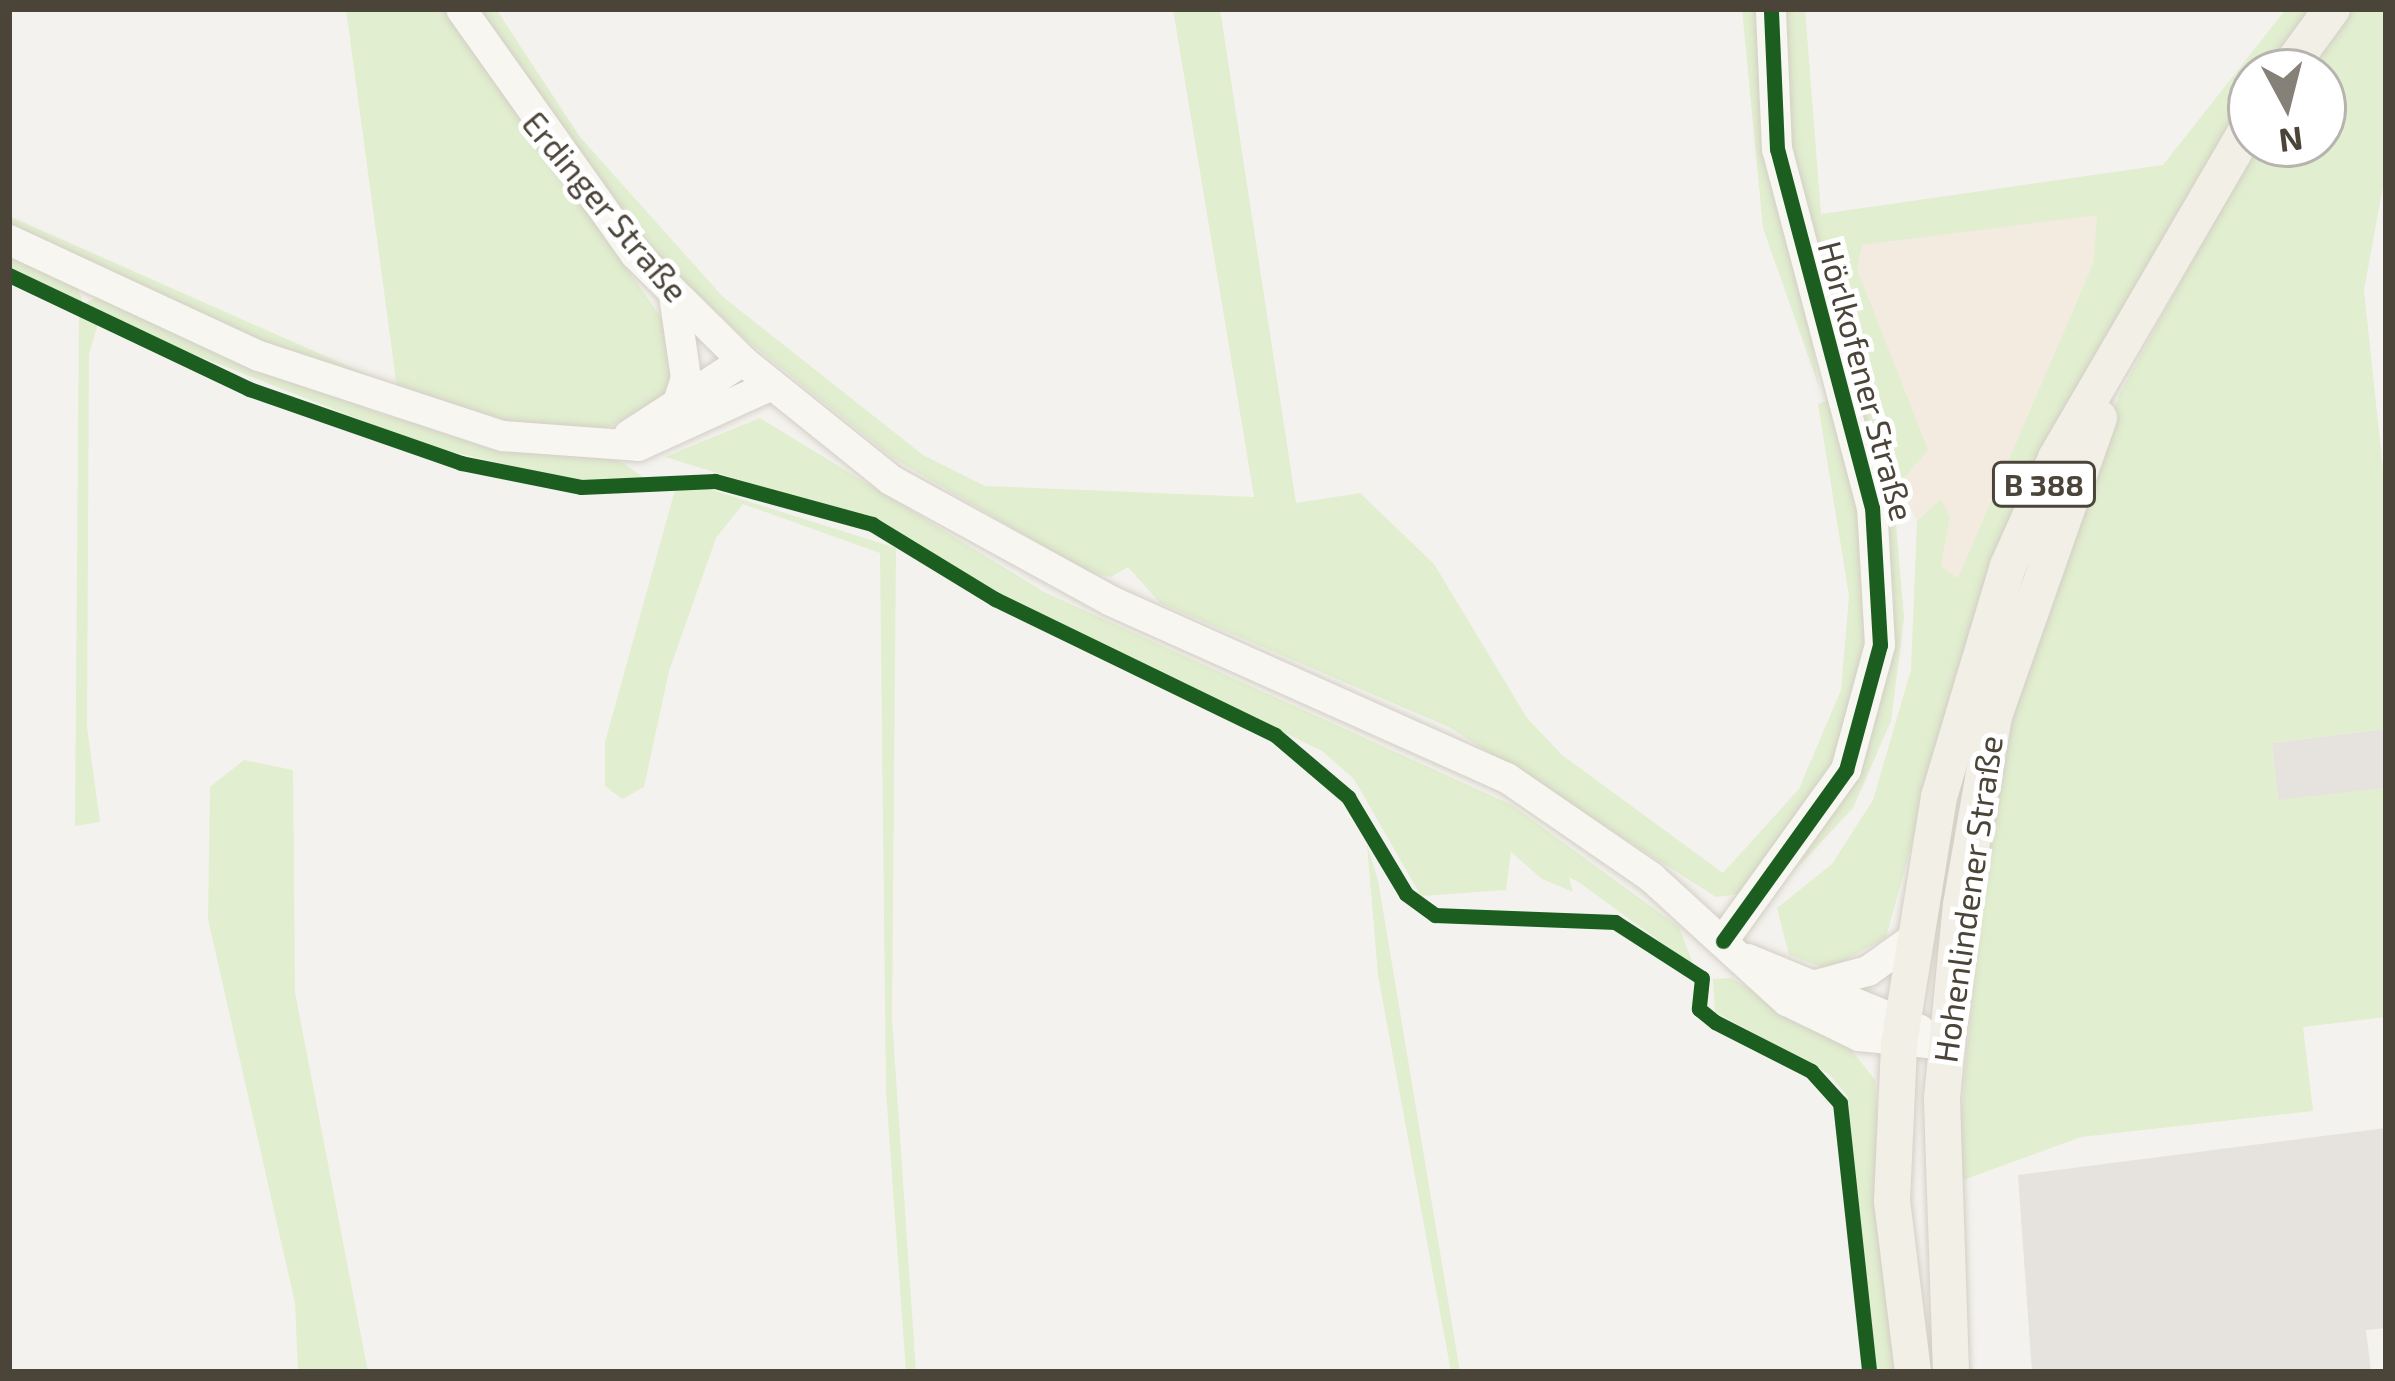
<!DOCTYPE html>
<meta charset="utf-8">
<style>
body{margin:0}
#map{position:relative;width:2395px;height:1381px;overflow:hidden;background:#f4f2ee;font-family:"Exo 2",sans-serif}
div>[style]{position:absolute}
.commercial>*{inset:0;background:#f3ebdf}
.industrial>*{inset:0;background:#e6e2de}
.green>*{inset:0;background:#e1eecf}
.parking>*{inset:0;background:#e6e3df}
.roads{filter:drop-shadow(0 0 3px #d3cfc5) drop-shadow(0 0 3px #d3cfc5)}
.secondary>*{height:30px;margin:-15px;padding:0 15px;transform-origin:15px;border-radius:15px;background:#f7f6f1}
.primary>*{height:36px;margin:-18px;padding:0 18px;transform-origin:18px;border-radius:18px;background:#f2efe6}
.cycleway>*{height:15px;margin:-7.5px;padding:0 7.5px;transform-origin:7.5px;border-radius:7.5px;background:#1b5e20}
span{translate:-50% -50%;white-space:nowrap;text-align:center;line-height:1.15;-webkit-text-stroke:10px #fff;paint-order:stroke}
.shield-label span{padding:3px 9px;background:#fff;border:3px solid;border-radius:9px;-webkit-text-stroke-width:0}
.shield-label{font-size:30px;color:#4b4439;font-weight:700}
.street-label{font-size:33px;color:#4b4439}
.frame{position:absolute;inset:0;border:12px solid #4b4439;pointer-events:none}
.north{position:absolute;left:2227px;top:48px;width:120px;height:120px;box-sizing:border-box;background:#fff;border:3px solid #b7b4b0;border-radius:50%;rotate:173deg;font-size:33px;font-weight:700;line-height:48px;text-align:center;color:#4b4439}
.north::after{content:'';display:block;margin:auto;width:42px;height:54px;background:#868178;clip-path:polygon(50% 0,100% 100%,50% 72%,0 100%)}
</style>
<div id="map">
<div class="commercial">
<div style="clip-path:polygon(2097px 214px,2093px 264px,1958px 578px,1941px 566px,1950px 518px,1941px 500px,1917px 521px,1897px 481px,1927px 450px,1857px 269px,1862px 245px)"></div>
</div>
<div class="industrial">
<div style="clip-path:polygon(2386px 1128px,2386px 1328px,2366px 1330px,2371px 1372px,2032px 1372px,2018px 1175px)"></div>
</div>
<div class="green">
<div style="clip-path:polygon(346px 9px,446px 9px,665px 323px,676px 356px,668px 395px,596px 434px,516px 426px,288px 357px,9px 228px,9px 216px,397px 388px)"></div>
<div style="clip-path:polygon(474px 9px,496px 9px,580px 137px,723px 297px,923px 455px,985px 486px,1254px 497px,1173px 9px,1220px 9px,1296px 503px,1360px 493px,1434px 564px,1527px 718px,1562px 755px,1723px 873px,1799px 789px,1841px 690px,1849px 596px,1818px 404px,1831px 399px,1856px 479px,1871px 619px,1843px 751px,1744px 893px,1716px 897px,1449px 727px,1160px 603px,1128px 567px,1111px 577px,1086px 571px,893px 458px,744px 338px,645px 244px)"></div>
<div style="clip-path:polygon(1742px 9px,1761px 9px,1819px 387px,1763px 228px)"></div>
<div style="clip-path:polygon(1782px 9px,1805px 9px,1821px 214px,2163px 165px,2286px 9px,2314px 9px,2269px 72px,2251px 72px,2251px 99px,2176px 217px,1922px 807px,1886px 937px,1829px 970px,1789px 955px,1777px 908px,1832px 864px,1873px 800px,1911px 670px,1917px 521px,1941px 499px,1950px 518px,1941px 566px,1958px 578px,2093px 264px,2097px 215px,1862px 245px,1857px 269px,1928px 450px,1893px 490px,1904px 618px,1891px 721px,1853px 808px,1796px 869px,1863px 760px,1890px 667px,1894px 601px,1884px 503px,1789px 148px)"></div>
<div style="clip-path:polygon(2351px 9px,2386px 9px,2386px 170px,2364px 290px,2386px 498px,2386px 729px,2272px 743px,2278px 799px,2386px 788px,2386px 1017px,2303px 1027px,2313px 1111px,2081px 1137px,1955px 1183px,1991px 792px,2052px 565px,2120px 393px,2256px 144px,2323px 144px,2323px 72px,2305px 72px)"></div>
<div style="clip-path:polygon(9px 251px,78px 287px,83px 304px,97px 297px,386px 416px,620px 461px,647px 480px,709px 489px,896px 548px,892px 1019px,916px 1372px,906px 1372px,886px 1091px,880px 553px,743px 504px,716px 538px,669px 671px,644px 787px,622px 799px,605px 786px,605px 742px,675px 490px,584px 483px,424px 445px,100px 317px,89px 354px,87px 727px,100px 822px,75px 826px,79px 313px,9px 268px)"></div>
<div style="clip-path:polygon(760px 418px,1044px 592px,1512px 805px,1679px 927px,1694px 966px,1580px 883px,1569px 877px,1573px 892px,1542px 879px,1511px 852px,1506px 890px,1421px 896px,1354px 779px,1322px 751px,969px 580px,888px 525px,665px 457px)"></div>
<div style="clip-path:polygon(244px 760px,293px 770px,295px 992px,368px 1372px,298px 1372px,295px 1303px,208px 919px,210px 787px)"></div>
<div style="clip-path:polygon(1367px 844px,1378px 880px,1460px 1372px,1451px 1372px,1378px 975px)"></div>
<div style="clip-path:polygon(1731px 978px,1850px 1048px,1875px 1080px,1894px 1372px,1875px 1372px,1862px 1310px,1848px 1097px,1829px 1074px,1715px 1012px,1713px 979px)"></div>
</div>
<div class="parking">
<div style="clip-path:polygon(2386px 729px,2386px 788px,2278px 800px,2272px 743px)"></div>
</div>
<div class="roads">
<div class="secondary">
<div style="left:461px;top:9px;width:301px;rotate:54.6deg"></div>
<div style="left:635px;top:254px;width:152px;rotate:44.7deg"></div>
<div style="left:743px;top:361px;width:190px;rotate:38.8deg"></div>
<div style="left:891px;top:480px;width:251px;rotate:28.8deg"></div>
<div style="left:1111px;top:601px;width:434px;rotate:24.1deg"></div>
<div style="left:1507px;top:778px;width:175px;rotate:34.5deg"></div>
<div style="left:1651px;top:877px;width:184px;rotate:42.4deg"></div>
<div style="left:1787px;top:1001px;width:80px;rotate:25.9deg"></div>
<div style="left:1859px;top:1036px;width:87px;rotate:5.9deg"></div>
<div style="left:9px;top:240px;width:276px;rotate:24.9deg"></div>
<div style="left:259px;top:356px;width:257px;rotate:18.2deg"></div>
<div style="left:503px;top:436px;width:135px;rotate:4.2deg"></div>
<div style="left:638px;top:446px;width:147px;rotate:-24.5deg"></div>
<div style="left:674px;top:295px;width:84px;rotate:81.8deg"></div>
<div style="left:686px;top:378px;width:32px;rotate:108deg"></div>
<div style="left:629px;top:435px;width:136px;rotate:-33deg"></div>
<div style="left:1723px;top:941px;width:211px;rotate:-54.3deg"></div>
<div style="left:1846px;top:770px;width:130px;rotate:-74.8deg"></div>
<div style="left:1880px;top:645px;width:137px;rotate:-93.3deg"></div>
<div style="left:1872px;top:508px;width:371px;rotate:-104.8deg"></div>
<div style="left:1777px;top:149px;width:140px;rotate:-92.5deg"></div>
<div style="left:1748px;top:959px;width:186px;rotate:22.4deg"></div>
<div style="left:1820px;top:984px;width:50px;rotate:-15.2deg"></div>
<div style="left:1868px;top:971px;width:52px;rotate:-35.5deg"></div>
</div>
<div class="primary">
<div style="left:2286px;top:72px;width:78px;rotate:-53.9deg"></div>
<div style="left:1913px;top:1372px;width:172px;rotate:-97deg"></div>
<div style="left:1892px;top:1201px;width:157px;rotate:-87.4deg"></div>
<div style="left:1899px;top:1044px;width:250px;rotate:-80.8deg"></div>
<div style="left:1939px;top:797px;width:241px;rotate:-73.4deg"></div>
<div style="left:2008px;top:566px;width:118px;rotate:-66deg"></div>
<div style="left:2056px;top:458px;width:388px;rotate:-59.8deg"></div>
<div style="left:1951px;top:1372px;width:274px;rotate:-91.9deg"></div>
<div style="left:1942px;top:1098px;width:194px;rotate:-84.4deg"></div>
<div style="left:1961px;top:905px;width:192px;rotate:-80.1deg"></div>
<div style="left:1994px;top:716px;width:316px;rotate:-70.6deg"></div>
</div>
</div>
<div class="cycleway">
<div style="left:9px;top:275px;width:266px;rotate:25.4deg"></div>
<div style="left:249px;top:389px;width:225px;rotate:19.2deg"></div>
<div style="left:461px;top:463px;width:122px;rotate:11.3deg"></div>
<div style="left:581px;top:487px;width:134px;rotate:-2.6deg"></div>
<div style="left:715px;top:481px;width:163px;rotate:15.3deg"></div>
<div style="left:872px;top:524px;width:144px;rotate:31.4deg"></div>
<div style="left:995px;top:599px;width:311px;rotate:25.9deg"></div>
<div style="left:1275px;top:735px;width:96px;rotate:40.3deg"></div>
<div style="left:1348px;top:797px;width:113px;rotate:59.1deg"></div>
<div style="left:1406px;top:894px;width:36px;rotate:36deg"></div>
<div style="left:1435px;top:915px;width:180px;rotate:2.2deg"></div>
<div style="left:1615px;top:922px;width:103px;rotate:32.8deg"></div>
<div style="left:1702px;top:978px;width:31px;rotate:96deg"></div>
<div style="left:1699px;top:1009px;width:21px;rotate:39deg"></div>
<div style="left:1715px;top:1022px;width:108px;rotate:27deg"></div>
<div style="left:1811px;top:1071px;width:43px;rotate:47.8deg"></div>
<div style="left:1840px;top:1103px;width:271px;rotate:83.8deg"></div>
<div style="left:1723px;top:941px;width:211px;rotate:-54.3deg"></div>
<div style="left:1846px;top:770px;width:130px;rotate:-74.8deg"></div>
<div style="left:1880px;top:645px;width:137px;rotate:-93.3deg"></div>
<div style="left:1872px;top:508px;width:371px;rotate:-104.8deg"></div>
<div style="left:1777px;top:149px;width:140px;rotate:-92.5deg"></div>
</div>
<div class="shield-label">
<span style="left:2044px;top:484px">B 388</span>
</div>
<div class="street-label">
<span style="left:605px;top:207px;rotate:50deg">Erdinger Straße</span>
<span style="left:1866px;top:381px;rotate:75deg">Hörlkofener Straße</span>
<span style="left:1968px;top:899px;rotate:-82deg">Hohenlindener Straße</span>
</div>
<div class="frame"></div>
<div class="north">N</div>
</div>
